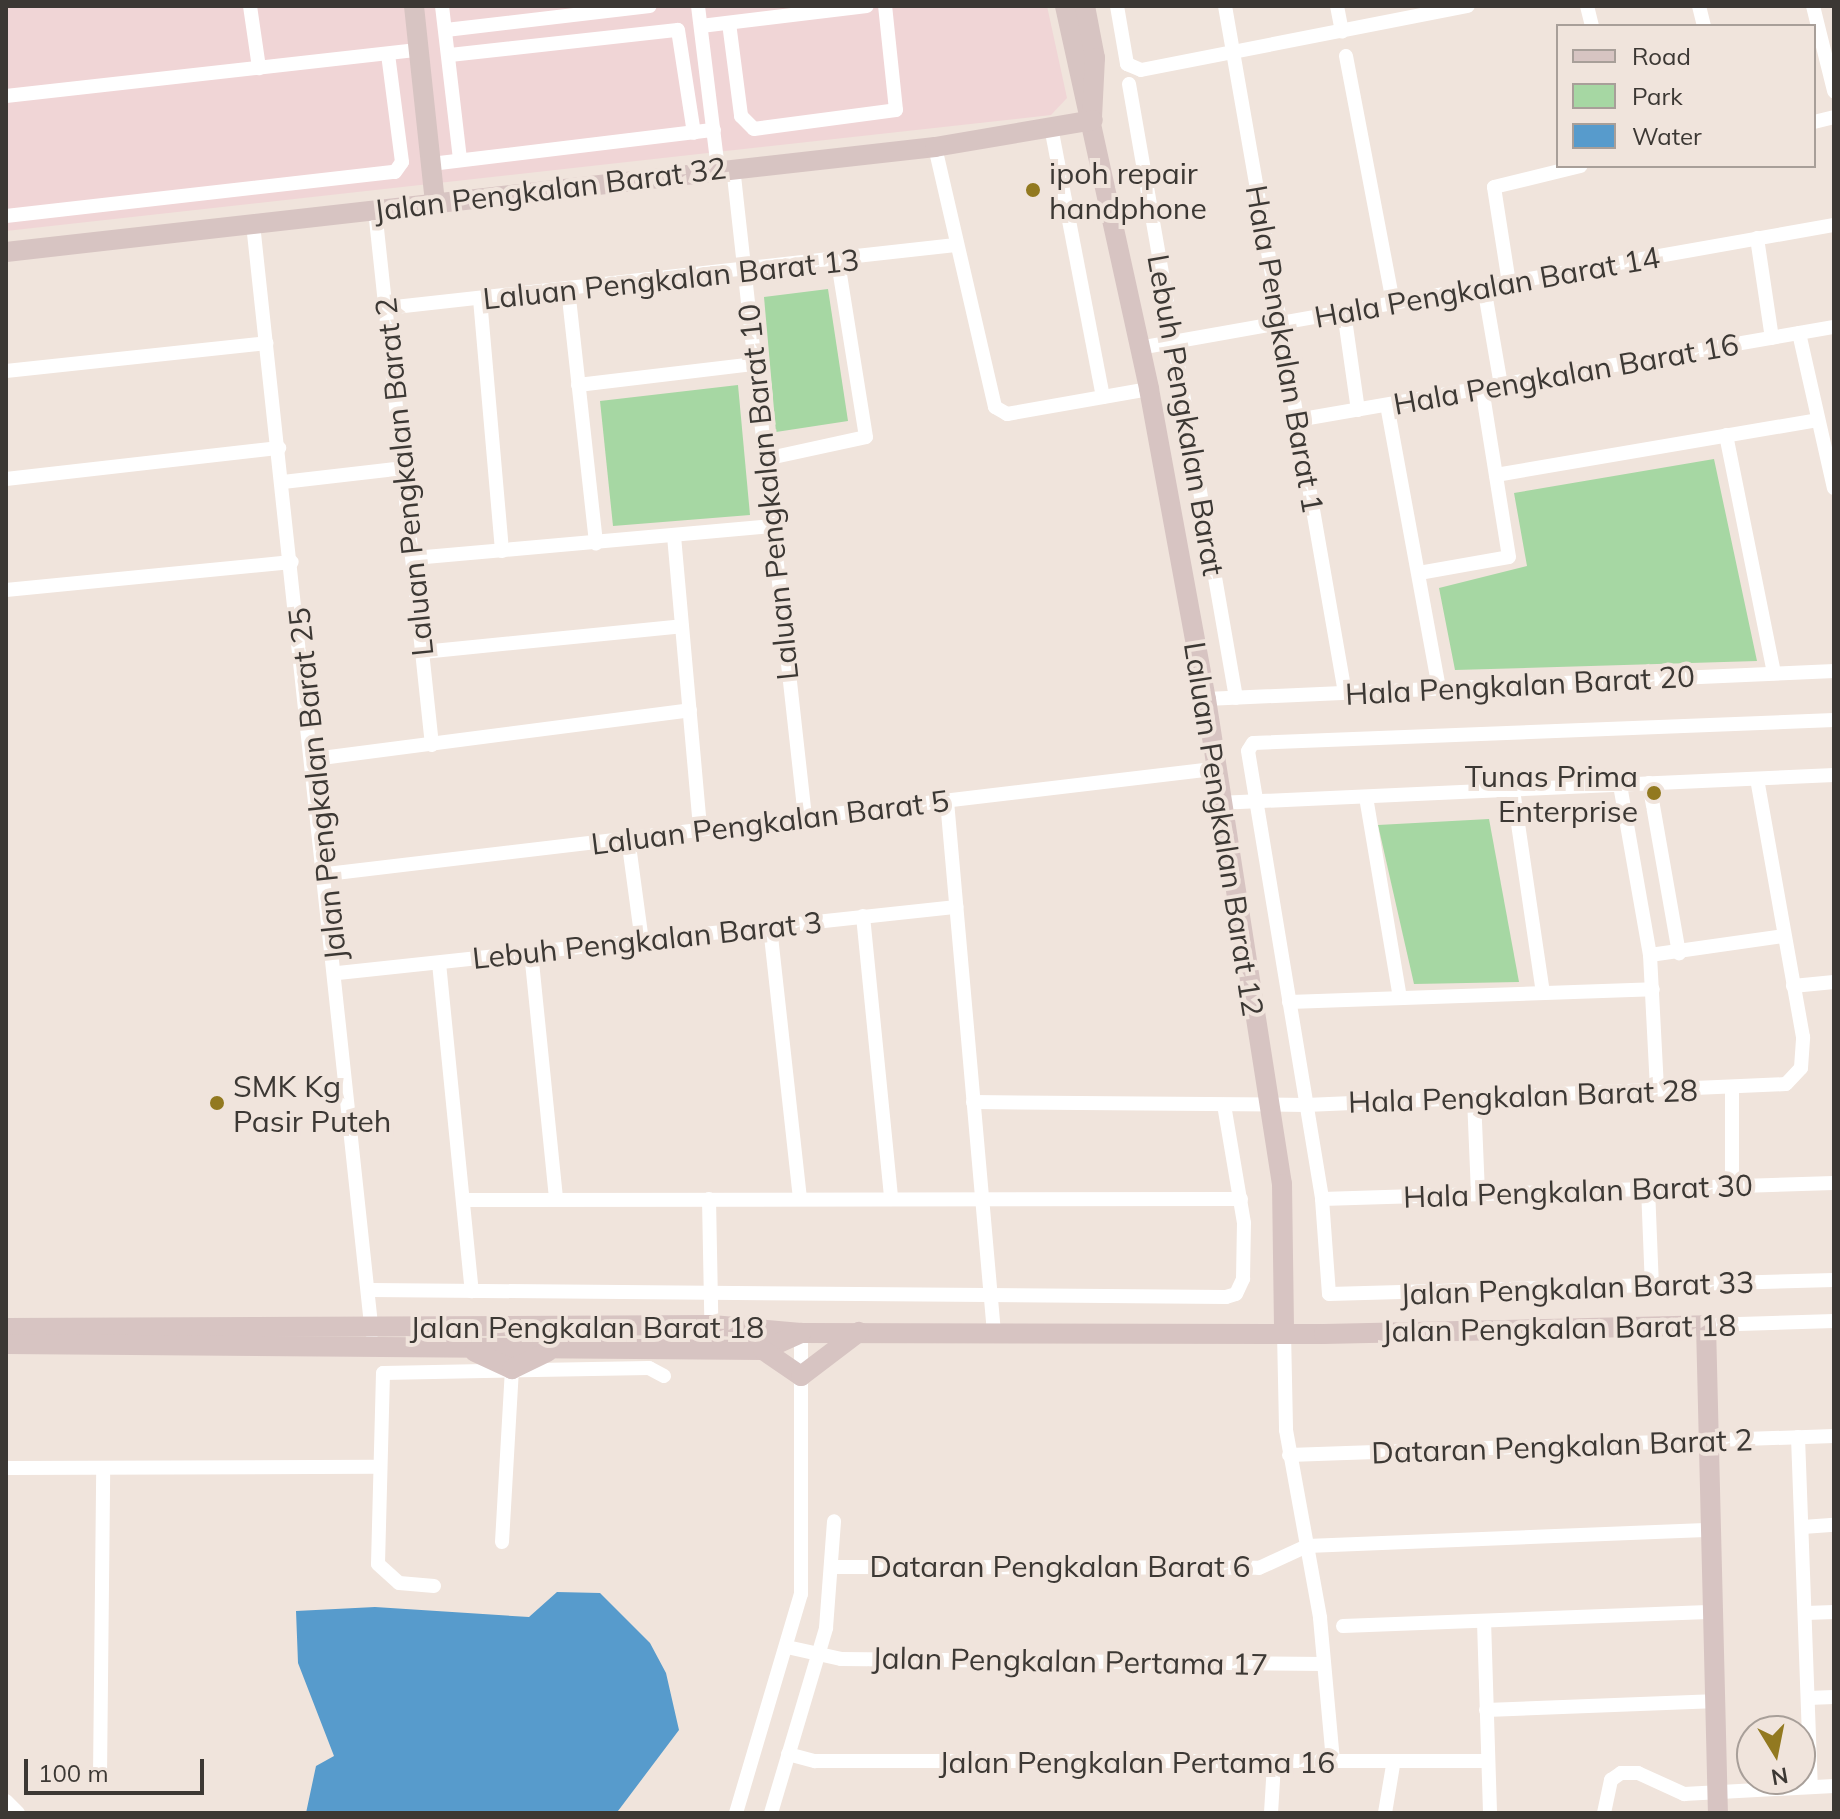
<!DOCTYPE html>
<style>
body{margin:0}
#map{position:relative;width:1840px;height:1819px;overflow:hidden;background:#f0e4dc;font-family:Mulish,sans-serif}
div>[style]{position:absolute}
.commercial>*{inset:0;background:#f0d5d6}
.green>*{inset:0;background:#a6d7a3}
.water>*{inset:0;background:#579bcc}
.street>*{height:14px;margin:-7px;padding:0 7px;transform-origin:7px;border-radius:7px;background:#fff}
.secondary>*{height:20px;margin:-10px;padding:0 10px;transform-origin:10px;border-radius:10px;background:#d7c4c2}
.dots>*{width:22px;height:22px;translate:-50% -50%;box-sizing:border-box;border:4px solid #f0e4dc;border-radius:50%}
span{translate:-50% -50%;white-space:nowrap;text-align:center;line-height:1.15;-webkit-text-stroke:8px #f0e4dc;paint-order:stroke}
.poi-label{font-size:30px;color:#3c3834}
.left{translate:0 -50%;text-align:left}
.right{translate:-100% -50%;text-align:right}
.street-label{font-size:30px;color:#3c3834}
.frame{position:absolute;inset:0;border:8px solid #3c3834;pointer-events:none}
.legend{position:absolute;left:1556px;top:24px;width:260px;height:144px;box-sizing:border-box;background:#f0e4dc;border:2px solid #a89f99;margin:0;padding:10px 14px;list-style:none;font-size:24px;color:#3c3834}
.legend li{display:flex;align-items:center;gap:16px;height:40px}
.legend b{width:40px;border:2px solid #a89f99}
.north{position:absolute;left:1736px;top:1715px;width:80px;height:80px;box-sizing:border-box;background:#f0e4dc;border:2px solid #a89f99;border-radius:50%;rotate:170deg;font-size:22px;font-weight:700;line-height:32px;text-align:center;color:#3c3834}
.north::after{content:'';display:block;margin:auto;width:28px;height:36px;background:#927920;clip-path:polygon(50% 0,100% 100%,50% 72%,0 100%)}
.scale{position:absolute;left:24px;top:1759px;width:180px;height:36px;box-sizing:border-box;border:4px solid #3c3834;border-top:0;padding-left:10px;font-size:24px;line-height:28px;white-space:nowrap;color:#3c3834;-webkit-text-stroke:6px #f0e4dc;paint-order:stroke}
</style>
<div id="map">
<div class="commercial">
<div style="clip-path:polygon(6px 6px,1047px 6px,1067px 98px,1051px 115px,6px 231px)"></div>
</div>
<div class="green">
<div style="clip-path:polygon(828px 289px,848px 421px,776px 432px,764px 297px)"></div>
<div style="clip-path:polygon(738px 385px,750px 515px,613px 526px,600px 401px)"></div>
<div style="clip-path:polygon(1714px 459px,1757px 661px,1455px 670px,1439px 588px,1527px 566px,1514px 493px)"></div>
<div style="clip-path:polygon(1489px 819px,1519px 982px,1414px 984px,1378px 825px)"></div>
</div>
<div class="water">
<div style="clip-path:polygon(557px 1592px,600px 1593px,650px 1643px,666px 1673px,679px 1730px,618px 1811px,306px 1813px,316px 1766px,334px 1756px,298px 1663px,296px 1611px,375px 1607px,529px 1617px)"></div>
</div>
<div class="street">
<div style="left:250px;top:6px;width:63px;rotate:81.7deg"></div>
<div style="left:442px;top:6px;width:155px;rotate:83.3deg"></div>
<div style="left:698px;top:6px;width:164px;rotate:83deg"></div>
<div style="left:1117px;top:6px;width:59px;rotate:80.2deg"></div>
<div style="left:1127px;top:64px;width:15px;rotate:23deg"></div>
<div style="left:1141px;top:70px;width:333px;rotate:-11.1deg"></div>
<div style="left:1225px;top:6px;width:697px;rotate:80.09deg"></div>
<div style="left:1337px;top:6px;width:26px;rotate:79deg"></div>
<div style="left:1587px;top:6px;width:21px;rotate:76deg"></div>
<div style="left:1699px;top:6px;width:21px;rotate:76deg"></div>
<div style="left:1813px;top:6px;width:88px;rotate:76.1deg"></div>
<div style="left:729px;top:23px;width:94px;rotate:82.6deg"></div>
<div style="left:741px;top:116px;width:18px;rotate:45deg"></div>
<div style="left:754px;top:129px;width:143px;rotate:-7.6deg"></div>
<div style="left:896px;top:110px;width:105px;rotate:-96deg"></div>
<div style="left:701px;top:26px;width:167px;rotate:-6.9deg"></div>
<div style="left:446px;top:30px;width:205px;rotate:-6.7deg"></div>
<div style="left:450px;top:55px;width:229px;rotate:-6.3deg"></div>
<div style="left:678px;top:30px;width:104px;rotate:81.2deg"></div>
<div style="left:1346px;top:56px;width:251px;rotate:79.2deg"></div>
<div style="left:1129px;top:84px;width:623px;rotate:80.11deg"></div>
<div style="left:6px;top:96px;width:416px;rotate:-6.4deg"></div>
<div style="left:1814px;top:122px;width:21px;rotate:-14deg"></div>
<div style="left:1051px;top:127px;width:275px;rotate:79.1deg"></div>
<div style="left:935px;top:147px;width:267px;rotate:77deg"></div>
<div style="left:995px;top:407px;width:14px;rotate:30deg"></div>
<div style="left:1007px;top:414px;width:144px;rotate:-10deg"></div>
<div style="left:431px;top:164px;width:285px;rotate:-6.9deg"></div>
<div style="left:733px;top:167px;width:654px;rotate:83.68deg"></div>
<div style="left:375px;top:210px;width:538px;rotate:83.92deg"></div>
<div style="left:6px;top:216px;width:391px;rotate:-6.5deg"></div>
<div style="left:395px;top:172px;width:12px;rotate:-55deg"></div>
<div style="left:402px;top:162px;width:109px;rotate:-97.4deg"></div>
<div style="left:253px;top:224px;width:1115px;rotate:83.88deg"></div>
<div style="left:1757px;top:238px;width:101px;rotate:81.5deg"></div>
<div style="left:1509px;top:283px;width:97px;rotate:-98.9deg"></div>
<div style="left:1494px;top:187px;width:89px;rotate:-13.7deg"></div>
<div style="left:1484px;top:287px;width:99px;rotate:80.2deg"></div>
<div style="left:568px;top:289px;width:256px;rotate:83.7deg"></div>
<div style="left:480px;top:299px;width:253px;rotate:85deg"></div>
<div style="left:386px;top:308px;width:573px;rotate:-6.31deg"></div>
<div style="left:1344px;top:312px;width:99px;rotate:81.9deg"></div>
<div style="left:1799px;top:333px;width:159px;rotate:77.3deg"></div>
<div style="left:1139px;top:348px;width:706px;rotate:-10.04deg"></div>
<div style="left:6px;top:371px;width:262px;rotate:-6.1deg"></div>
<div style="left:578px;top:385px;width:176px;rotate:-6.8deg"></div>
<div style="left:1387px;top:405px;width:288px;rotate:79.6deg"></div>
<div style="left:1297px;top:420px;width:545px;rotate:-9.83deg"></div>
<div style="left:1726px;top:435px;width:243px;rotate:78.6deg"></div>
<div style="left:765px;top:459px;width:103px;rotate:-12.3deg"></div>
<div style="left:866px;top:437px;width:177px;rotate:-99.1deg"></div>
<div style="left:1496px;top:475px;width:326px;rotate:-9.7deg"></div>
<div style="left:6px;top:479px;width:275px;rotate:-6.5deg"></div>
<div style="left:283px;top:482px;width:122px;rotate:-6.6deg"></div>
<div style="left:674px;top:536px;width:295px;rotate:84.9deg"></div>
<div style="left:414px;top:558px;width:359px;rotate:-5.1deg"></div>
<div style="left:1419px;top:573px;width:91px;rotate:-10.1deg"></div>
<div style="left:1509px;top:557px;width:171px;rotate:-99.1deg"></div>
<div style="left:6px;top:590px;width:287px;rotate:-5.6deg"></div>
<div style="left:423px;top:652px;width:260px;rotate:-5.7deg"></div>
<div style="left:1206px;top:699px;width:629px;rotate:-2.55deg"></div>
<div style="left:1834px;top:720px;width:581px;rotate:177.73deg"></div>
<div style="left:1253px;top:743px;width:9px;rotate:122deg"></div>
<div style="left:1248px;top:751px;width:454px;rotate:80.6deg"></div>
<div style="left:1322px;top:1199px;width:95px;rotate:85.8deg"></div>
<div style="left:1329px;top:1294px;width:505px;rotate:-1.59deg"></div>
<div style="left:314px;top:759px;width:379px;rotate:-7.4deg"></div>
<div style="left:1649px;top:783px;width:173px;rotate:80deg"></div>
<div style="left:1620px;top:785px;width:173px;rotate:80deg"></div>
<div style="left:1650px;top:955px;width:134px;rotate:87deg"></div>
<div style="left:1513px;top:790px;width:204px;rotate:81.6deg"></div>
<div style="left:1366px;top:797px;width:203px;rotate:80.4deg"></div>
<div style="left:947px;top:801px;width:534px;rotate:84.95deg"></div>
<div style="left:1218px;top:803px;width:617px;rotate:-2.6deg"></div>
<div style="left:628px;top:838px;width:104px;rotate:82.3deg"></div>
<div style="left:327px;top:874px;width:892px;rotate:-6.76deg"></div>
<div style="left:863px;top:916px;width:283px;rotate:84.3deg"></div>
<div style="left:770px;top:927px;width:273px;rotate:83.7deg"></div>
<div style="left:531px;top:952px;width:248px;rotate:84.2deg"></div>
<div style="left:1650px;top:955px;width:135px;rotate:-8.1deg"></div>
<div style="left:439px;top:963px;width:330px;rotate:84.3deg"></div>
<div style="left:338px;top:973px;width:622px;rotate:-6.1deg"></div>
<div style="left:1793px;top:986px;width:41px;rotate:-5.6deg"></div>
<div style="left:1289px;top:1002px;width:364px;rotate:-2deg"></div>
<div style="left:1474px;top:1098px;width:96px;rotate:87.6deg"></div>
<div style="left:973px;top:1102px;width:333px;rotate:0.5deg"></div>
<div style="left:1306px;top:1105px;width:480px;rotate:-2.5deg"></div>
<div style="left:1786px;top:1084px;width:22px;rotate:-47deg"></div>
<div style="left:1801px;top:1068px;width:31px;rotate:-86deg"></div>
<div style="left:1803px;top:1037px;width:262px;rotate:-100.1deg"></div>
<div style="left:1732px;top:1185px;width:98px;rotate:-90deg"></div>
<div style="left:1648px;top:1188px;width:98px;rotate:87.7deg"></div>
<div style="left:709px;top:1199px;width:150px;rotate:88.9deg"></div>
<div style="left:1322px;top:1199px;width:512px;rotate:-1.79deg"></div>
<div style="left:463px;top:1200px;width:778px;rotate:-0.07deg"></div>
<div style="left:371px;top:1290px;width:855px;rotate:0.47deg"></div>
<div style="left:1226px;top:1297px;width:10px;rotate:-17deg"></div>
<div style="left:1236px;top:1294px;width:17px;rotate:-65deg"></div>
<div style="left:1243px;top:1279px;width:56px;rotate:-89deg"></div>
<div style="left:1244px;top:1223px;width:120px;rotate:-99.6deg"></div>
<div style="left:1706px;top:1325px;width:128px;rotate:-1.8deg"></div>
<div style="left:1284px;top:1332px;width:98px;rotate:88.8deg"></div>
<div style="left:1286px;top:1430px;width:191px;rotate:79.7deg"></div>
<div style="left:1320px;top:1618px;width:145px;rotate:84.8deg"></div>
<div style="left:1798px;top:1437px;width:349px;rotate:87.9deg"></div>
<div style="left:1289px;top:1455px;width:545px;rotate:-2deg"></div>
<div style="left:6px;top:1468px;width:371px;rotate:-0.2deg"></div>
<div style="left:1803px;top:1527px;width:31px;rotate:-4deg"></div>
<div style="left:502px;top:1542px;width:176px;rotate:-86.7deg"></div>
<div style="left:834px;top:1567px;width:425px;rotate:0.1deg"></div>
<div style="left:1259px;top:1568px;width:53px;rotate:-24.6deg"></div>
<div style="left:1307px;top:1546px;width:405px;rotate:-2.3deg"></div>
<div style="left:434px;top:1586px;width:35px;rotate:-175deg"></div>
<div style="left:399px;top:1583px;width:28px;rotate:-138deg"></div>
<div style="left:378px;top:1564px;width:191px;rotate:-88.5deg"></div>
<div style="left:383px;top:1373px;width:266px;rotate:-1.1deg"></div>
<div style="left:649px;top:1368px;width:17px;rotate:28deg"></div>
<div style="left:1806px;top:1613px;width:28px;rotate:-2deg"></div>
<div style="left:1484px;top:1621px;width:192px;rotate:88.2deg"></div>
<div style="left:1343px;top:1626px;width:372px;rotate:-2.2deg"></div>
<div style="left:787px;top:1647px;width:55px;rotate:12.5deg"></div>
<div style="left:841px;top:1659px;width:483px;rotate:0.6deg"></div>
<div style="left:1808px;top:1698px;width:26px;rotate:-2deg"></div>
<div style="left:1486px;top:1710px;width:232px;rotate:-2.2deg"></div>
<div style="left:788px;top:1754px;width:28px;rotate:15deg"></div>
<div style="left:815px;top:1761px;width:671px"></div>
<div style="left:100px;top:1776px;width:308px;rotate:-89.4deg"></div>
<div style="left:6px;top:1801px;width:17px;rotate:45deg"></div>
<div style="left:736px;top:1813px;width:228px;rotate:-73.5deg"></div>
<div style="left:801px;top:1594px;width:261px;rotate:-90deg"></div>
<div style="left:771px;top:1813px;width:193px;rotate:-73.4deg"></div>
<div style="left:826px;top:1628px;width:107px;rotate:-85.7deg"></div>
<div style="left:1271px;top:1813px;width:49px;rotate:-86.5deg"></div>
<div style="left:1385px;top:1813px;width:49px;rotate:-80.5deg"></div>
<div style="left:1604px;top:1813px;width:34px;rotate:-78deg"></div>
<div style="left:1611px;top:1780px;width:12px;rotate:-35deg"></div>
<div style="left:1621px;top:1773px;width:17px"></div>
<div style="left:1638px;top:1773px;width:51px;rotate:24.5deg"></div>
<div style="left:1684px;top:1794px;width:150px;rotate:-3.1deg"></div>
</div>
<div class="secondary">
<div style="left:414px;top:6px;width:198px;rotate:83.9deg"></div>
<div style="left:1065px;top:6px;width:392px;rotate:77.6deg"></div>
<div style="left:1149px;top:389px;width:315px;rotate:79.6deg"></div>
<div style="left:1206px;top:699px;width:491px;rotate:81.1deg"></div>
<div style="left:1282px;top:1184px;width:148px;rotate:89.2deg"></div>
<div style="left:1085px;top:6px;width:53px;rotate:79.1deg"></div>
<div style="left:1095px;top:58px;width:59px;rotate:92.9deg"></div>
<div style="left:6px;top:252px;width:935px;rotate:-6.45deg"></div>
<div style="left:935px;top:147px;width:160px;rotate:-9.7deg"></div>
<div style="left:6px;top:1328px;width:706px;rotate:-0.24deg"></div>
<div style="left:712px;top:1325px;width:89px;rotate:5.1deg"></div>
<div style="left:801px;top:1333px;width:523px;rotate:0.11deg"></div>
<div style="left:1324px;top:1334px;width:382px;rotate:-1.3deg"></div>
<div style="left:1706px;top:1325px;width:488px;rotate:88.6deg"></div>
<div style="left:6px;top:1344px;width:757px;rotate:0.45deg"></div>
<div style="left:763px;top:1350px;width:42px;rotate:-24.1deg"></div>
<div style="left:763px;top:1350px;width:46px;rotate:34.4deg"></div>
<div style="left:801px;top:1376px;width:73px;rotate:-37.2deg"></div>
<div style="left:475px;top:1352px;width:41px;rotate:24.7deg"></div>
<div style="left:512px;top:1369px;width:39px;rotate:-26deg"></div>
</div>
<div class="dots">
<div style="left:1033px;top:190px;background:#927920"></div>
<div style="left:1654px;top:793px;background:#927920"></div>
<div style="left:217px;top:1103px;background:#927920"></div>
</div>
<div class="poi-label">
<span class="left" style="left:1049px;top:190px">ipoh repair<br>handphone</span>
<span class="right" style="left:1638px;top:793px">Tunas Prima<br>Enterprise</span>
<span class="left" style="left:233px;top:1103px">SMK Kg<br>Pasir Puteh</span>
</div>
<div class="street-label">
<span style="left:550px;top:189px;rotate:-7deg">Jalan Pengkalan Barat 32</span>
<span style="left:671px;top:279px;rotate:-6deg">Laluan Pengkalan Barat 13</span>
<span style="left:1487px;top:287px;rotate:-10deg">Hala Pengkalan Barat 14</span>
<span style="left:1285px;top:349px;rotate:80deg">Hala Pengkalan Barat 1</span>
<span style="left:1566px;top:374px;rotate:-10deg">Hala Pengkalan Barat 16</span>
<span style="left:1186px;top:415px;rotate:80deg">Lebuh Pengkalan Barat</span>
<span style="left:404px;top:477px;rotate:-96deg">Laluan Pengkalan Barat 2</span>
<span style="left:768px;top:492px;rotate:-96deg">Laluan Pengkalan Barat 10</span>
<span style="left:1520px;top:685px;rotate:-3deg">Hala Pengkalan Barat 20</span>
<span style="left:317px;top:784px;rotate:-96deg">Jalan Pengkalan Barat 25</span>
<span style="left:770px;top:822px;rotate:-7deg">Laluan Pengkalan Barat 5</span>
<span style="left:1224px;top:829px;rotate:81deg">Laluan Pengkalan Barat 12</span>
<span style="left:647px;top:940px;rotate:-6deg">Lebuh Pengkalan Barat 3</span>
<span style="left:1523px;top:1096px;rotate:-2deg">Hala Pengkalan Barat 28</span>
<span style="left:1578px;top:1191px;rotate:-2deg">Hala Pengkalan Barat 30</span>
<span style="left:1577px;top:1288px;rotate:-2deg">Jalan Pengkalan Barat 33</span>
<span style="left:587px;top:1327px">Jalan Pengkalan Barat 18</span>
<span style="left:1559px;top:1328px;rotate:-1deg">Jalan Pengkalan Barat 18</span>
<span style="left:1562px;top:1446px;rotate:-2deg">Dataran Pengkalan Barat 2</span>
<span style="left:1060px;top:1566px">Dataran Pengkalan Barat 6</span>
<span style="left:1070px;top:1661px;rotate:1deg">Jalan Pengkalan Pertama 17</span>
<span style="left:1137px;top:1762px">Jalan Pengkalan Pertama 16</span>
</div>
<div class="frame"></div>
<ul class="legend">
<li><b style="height:10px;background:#d7c4c2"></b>Road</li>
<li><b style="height:22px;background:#a6d7a3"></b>Park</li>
<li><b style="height:22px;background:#579bcc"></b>Water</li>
</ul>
<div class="north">N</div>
<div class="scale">100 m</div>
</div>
